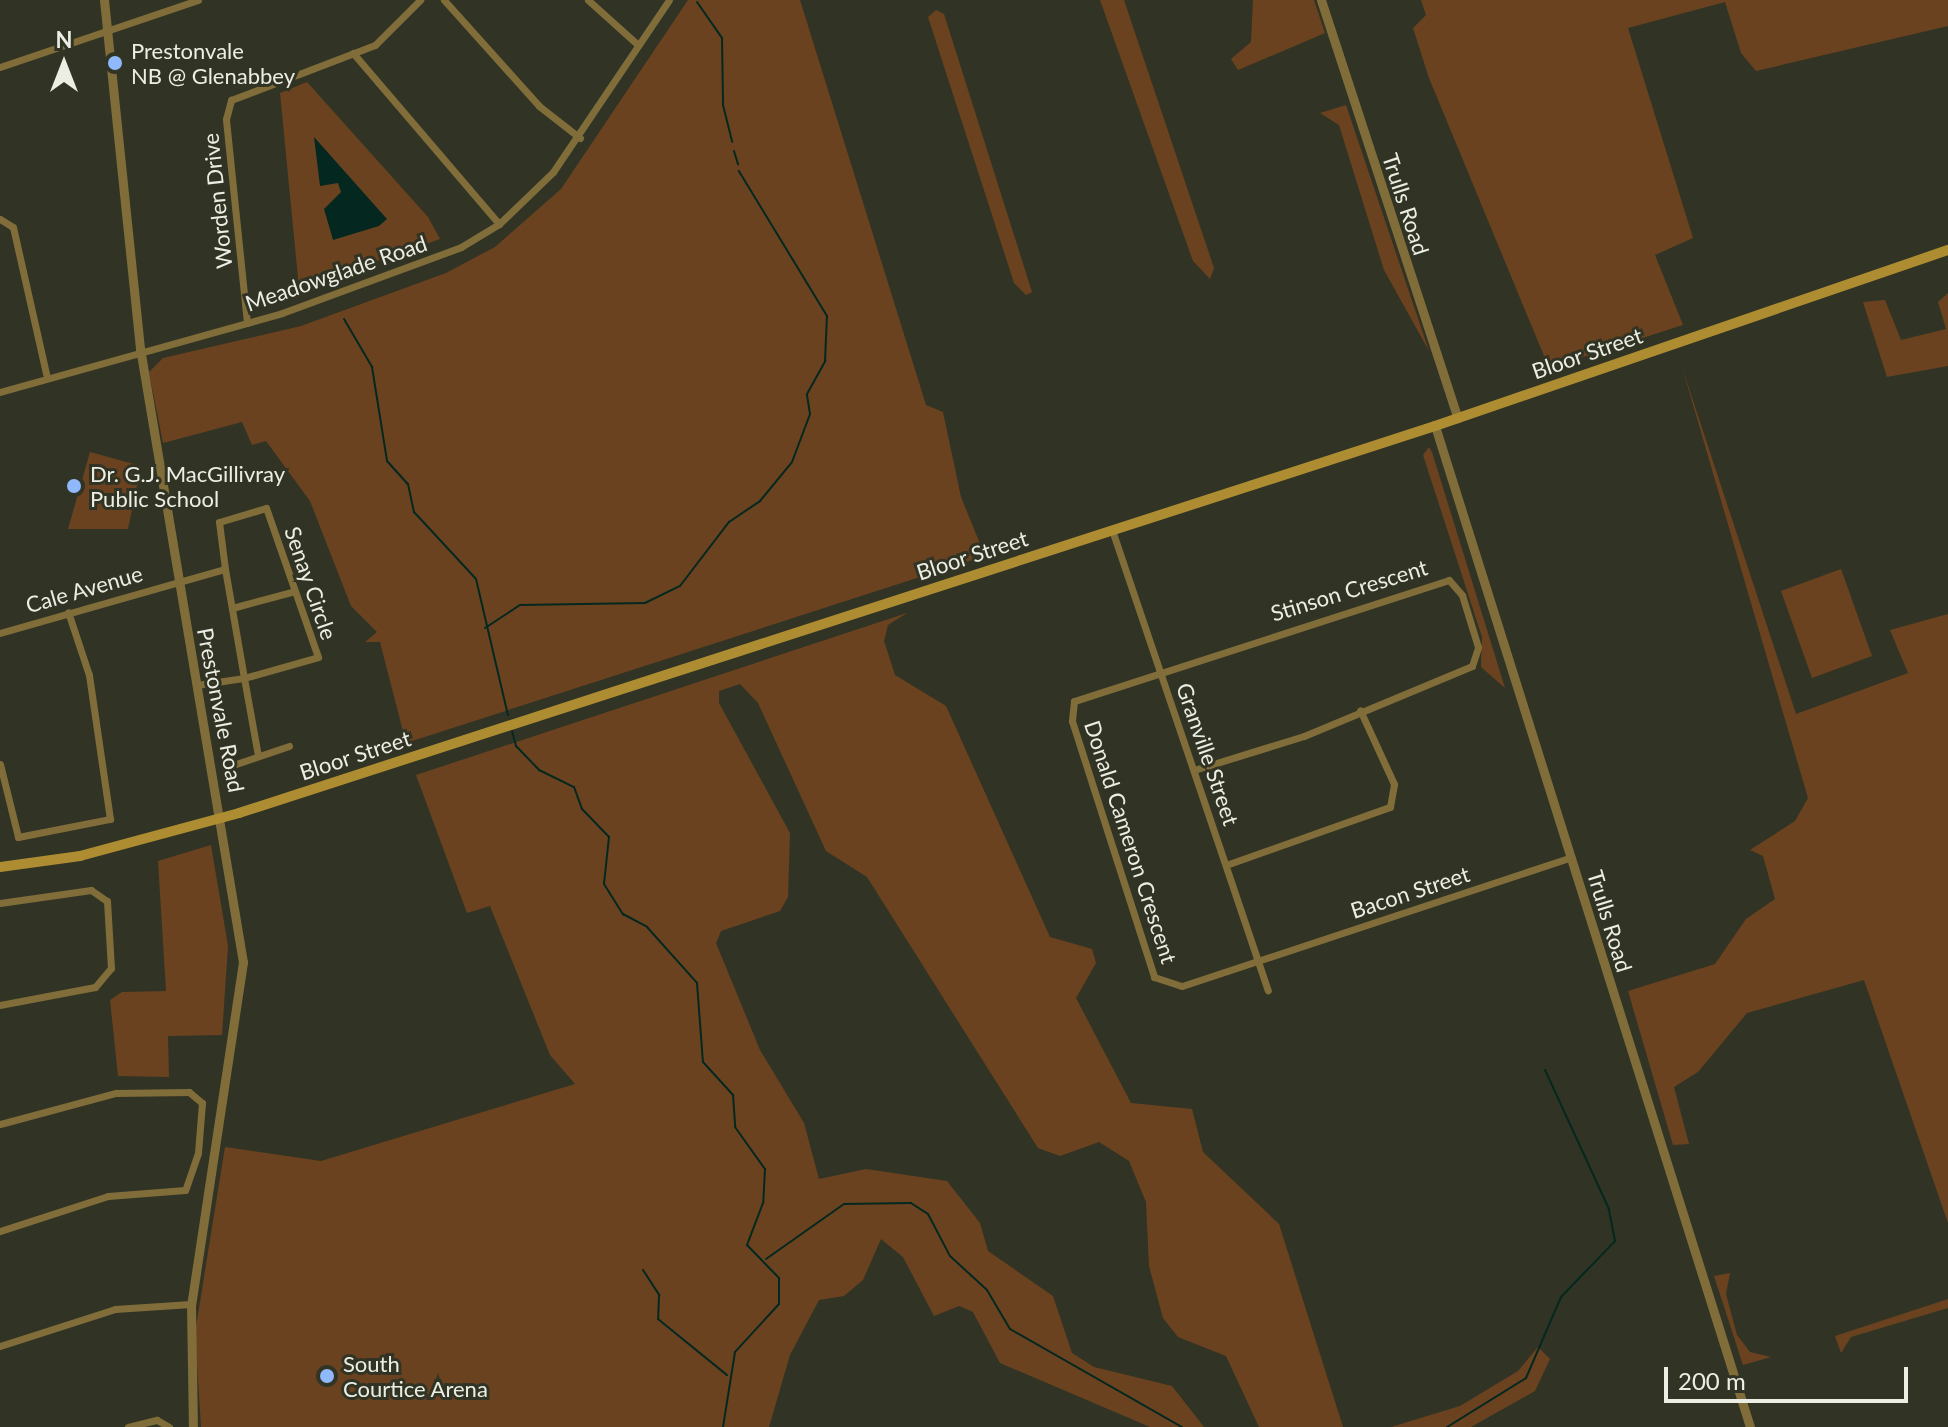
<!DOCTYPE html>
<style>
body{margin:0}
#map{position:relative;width:1948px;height:1427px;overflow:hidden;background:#313424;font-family:Lato,sans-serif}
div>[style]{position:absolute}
.green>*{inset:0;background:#6b421f}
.water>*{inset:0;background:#042820}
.stream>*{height:2px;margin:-1px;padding:0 1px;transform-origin:1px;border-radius:1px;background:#042820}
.minor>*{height:7px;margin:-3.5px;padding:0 3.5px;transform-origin:3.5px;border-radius:3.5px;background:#816d39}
.tertiary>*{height:9px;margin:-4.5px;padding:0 4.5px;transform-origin:4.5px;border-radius:4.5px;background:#816d39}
.secondary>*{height:10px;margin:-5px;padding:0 5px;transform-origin:5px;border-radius:5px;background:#ae8d32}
.dots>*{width:22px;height:22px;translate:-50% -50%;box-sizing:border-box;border:4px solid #313424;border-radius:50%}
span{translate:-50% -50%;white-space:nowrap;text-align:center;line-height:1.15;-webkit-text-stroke:6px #313424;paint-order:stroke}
.poi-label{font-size:22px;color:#eceee4}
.left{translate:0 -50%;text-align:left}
.street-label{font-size:22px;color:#eceee4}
.north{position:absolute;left:24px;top:24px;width:80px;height:80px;-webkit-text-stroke:6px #313424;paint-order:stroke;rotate:0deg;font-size:22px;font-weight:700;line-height:32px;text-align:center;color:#eceee4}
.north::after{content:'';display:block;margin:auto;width:28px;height:36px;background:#eceee4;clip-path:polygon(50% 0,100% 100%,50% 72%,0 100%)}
.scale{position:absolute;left:1664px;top:1367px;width:244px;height:36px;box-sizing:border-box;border:4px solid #eceee4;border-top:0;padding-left:10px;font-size:24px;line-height:28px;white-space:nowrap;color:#eceee4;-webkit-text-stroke:6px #313424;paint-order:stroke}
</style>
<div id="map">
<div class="green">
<div style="clip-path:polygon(688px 0,800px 0,926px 405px,943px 412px,961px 497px,985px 556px,406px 743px,380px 642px,365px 642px,377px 632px,351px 606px,310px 501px,266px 441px,252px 445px,242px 422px,163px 443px,149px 372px,163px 358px,301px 326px,446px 273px,495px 247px,561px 189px)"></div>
<div style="clip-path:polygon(1100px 0,1124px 0,1214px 268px,1210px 279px,1193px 261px)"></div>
<div style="clip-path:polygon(1253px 0,1314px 0,1325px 33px,1238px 70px,1231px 59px,1251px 42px)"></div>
<div style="clip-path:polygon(1421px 0,1948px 0,1948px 26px,1756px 71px,1741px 53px,1725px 2px,1628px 28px,1693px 238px,1655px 255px,1683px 325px,1549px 368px,1429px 78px,1413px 28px,1426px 15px)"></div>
<div style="clip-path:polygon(936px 10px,944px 14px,1032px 292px,1026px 295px,1014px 283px,928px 17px)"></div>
<div style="clip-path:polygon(307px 82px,428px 217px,440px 239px,299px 288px,280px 93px)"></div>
<div style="clip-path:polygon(1346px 105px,1429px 351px,1384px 270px,1339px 125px,1320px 113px)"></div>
<div style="clip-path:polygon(1948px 293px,1948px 366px,1887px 377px,1863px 302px,1885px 300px,1901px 340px,1946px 329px,1938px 302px)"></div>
<div style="clip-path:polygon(1682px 367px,1796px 714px,1908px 673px,1890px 630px,1948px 614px,1948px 1223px,1864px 980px,1747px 1013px,1698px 1072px,1674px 1087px,1689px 1144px,1673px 1145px,1628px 991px,1715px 964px,1746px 919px,1775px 899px,1763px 856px,1750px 850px,1795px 821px,1808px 798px)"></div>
<div style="clip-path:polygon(1429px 447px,1432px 452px,1505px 688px,1481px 667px,1482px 637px,1423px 455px)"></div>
<div style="clip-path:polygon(90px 452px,141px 466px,128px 529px,68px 529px)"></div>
<div style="clip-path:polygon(1841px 569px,1872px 656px,1812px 678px,1781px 591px)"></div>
<div style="clip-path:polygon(907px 613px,888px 625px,884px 641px,895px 675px,946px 706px,1050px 937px,1092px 949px,1096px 963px,1076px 998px,1131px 1103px,1192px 1109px,1203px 1152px,1279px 1224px,1343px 1427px,1259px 1427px,1226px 1356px,1178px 1337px,1163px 1318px,1149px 1266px,1146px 1202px,1129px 1161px,1099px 1142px,1060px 1156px,1038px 1148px,867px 877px,826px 851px,758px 703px,740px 684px,719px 691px,719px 703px,790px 833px,788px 897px,780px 911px,721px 931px,716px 943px,760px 1050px,804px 1123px,819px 1179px,866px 1169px,947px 1181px,980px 1223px,988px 1251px,1053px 1296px,1072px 1353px,1094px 1367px,1172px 1386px,1204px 1427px,1150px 1427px,1000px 1363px,973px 1312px,959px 1306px,934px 1316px,903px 1257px,881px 1239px,863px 1280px,844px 1296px,819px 1300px,790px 1355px,769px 1427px,201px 1427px,195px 1333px,225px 1147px,321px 1161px,575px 1084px,550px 1055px,490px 906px,467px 913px,416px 775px)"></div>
<div style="clip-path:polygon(211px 845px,228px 946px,222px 1035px,168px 1036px,169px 1077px,118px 1076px,110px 1000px,122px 992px,166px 991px,158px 861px)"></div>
<div style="clip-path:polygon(1730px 1273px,1726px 1294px,1737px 1335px,1750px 1352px,1771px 1357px,1743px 1365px,1714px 1276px)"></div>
<div style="clip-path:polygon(1948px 1299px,1948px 1308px,1851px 1337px,1841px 1353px,1835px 1336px)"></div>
<div style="clip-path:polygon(1538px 1347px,1550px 1359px,1535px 1391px,1471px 1427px,1391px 1427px,1460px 1406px,1518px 1371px)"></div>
</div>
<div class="water">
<div style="clip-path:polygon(314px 137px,387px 219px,379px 226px,333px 240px,324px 209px,341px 192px,338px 183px,320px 186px)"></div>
</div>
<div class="stream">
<div style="left:697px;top:2px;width:44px;rotate:55.2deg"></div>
<div style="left:722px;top:38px;width:67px;rotate:89.1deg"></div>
<div style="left:723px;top:105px;width:38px;rotate:76deg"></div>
<div style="left:734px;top:151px;width:14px;rotate:73deg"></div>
<div style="left:344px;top:319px;width:56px;rotate:59.7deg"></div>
<div style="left:372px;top:367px;width:95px;rotate:80.9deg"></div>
<div style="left:387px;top:461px;width:31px;rotate:48deg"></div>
<div style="left:408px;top:484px;width:29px;rotate:78deg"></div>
<div style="left:414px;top:512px;width:91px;rotate:47.2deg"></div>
<div style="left:476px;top:579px;width:140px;rotate:76.8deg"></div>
<div style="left:485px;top:628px;width:42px;rotate:-33.3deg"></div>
<div style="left:520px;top:605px;width:125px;rotate:-0.9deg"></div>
<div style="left:645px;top:603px;width:39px;rotate:-26deg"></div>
<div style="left:680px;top:586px;width:81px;rotate:-52.6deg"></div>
<div style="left:729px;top:522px;width:37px;rotate:-34deg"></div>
<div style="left:760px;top:501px;width:50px;rotate:-50.6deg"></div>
<div style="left:792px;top:462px;width:51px;rotate:-69.4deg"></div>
<div style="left:810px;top:414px;width:20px;rotate:-99deg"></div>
<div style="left:807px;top:394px;width:38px;rotate:-61deg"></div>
<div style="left:825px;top:361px;width:45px;rotate:-87.5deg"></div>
<div style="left:827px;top:316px;width:170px;rotate:-121.3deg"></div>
<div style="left:512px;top:731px;width:16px;rotate:75deg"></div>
<div style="left:516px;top:746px;width:33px;rotate:46deg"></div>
<div style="left:539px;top:770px;width:39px;rotate:26deg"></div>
<div style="left:574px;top:787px;width:23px;rotate:70deg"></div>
<div style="left:582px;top:809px;width:39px;rotate:46deg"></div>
<div style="left:609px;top:837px;width:47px;rotate:96.1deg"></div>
<div style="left:604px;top:884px;width:36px;rotate:58deg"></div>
<div style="left:623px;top:914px;width:27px;rotate:28deg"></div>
<div style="left:647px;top:927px;width:75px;rotate:48.2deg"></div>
<div style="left:697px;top:983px;width:79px;rotate:85.7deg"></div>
<div style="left:703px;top:1062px;width:45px;rotate:47.7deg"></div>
<div style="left:733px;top:1095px;width:32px;rotate:86deg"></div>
<div style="left:735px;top:1127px;width:52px;rotate:54.5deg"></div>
<div style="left:765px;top:1169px;width:34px;rotate:93deg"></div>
<div style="left:763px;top:1203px;width:45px;rotate:110.9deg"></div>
<div style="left:747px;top:1245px;width:46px;rotate:45.9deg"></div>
<div style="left:779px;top:1278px;width:26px;rotate:90deg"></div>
<div style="left:779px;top:1304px;width:65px;rotate:132.5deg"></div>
<div style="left:735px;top:1352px;width:76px;rotate:99.1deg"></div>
<div style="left:766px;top:1259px;width:95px;rotate:-35.2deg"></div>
<div style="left:844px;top:1204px;width:67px;rotate:-0.9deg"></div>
<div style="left:911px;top:1203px;width:20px;rotate:33deg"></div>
<div style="left:928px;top:1214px;width:47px;rotate:62.4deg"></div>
<div style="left:950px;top:1256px;width:50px;rotate:42.6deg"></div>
<div style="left:987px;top:1290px;width:45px;rotate:59.5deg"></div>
<div style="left:1010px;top:1329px;width:198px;rotate:29.7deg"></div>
<div style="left:643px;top:1270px;width:30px;rotate:57deg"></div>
<div style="left:659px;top:1295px;width:24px;rotate:92deg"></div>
<div style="left:658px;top:1319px;width:89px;rotate:39.1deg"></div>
<div style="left:1447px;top:1427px;width:93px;rotate:-31.8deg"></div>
<div style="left:1526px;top:1378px;width:88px;rotate:-66.6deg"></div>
<div style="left:1561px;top:1297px;width:78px;rotate:-46deg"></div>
<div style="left:1615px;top:1241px;width:33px;rotate:-101deg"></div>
<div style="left:1609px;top:1209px;width:153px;rotate:-114.7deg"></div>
</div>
<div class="minor">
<div style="left:444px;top:0;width:142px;rotate:48.1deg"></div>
<div style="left:539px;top:106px;width:52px;rotate:38deg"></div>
<div style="left:588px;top:0;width:66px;rotate:41.9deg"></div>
<div style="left:353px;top:53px;width:225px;rotate:49.5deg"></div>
<div style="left:0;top:67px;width:209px;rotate:-18.7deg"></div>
<div style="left:0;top:219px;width:15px;rotate:32deg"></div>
<div style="left:13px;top:227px;width:151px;rotate:77.3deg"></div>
<div style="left:247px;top:323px;width:205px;rotate:-95.9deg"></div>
<div style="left:226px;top:119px;width:20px;rotate:-75deg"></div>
<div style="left:231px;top:100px;width:154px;rotate:-20.9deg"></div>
<div style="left:375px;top:45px;width:64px;rotate:-45deg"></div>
<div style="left:0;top:392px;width:293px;rotate:-15.6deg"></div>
<div style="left:282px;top:313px;width:191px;rotate:-20.2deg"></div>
<div style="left:461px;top:247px;width:44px;rotate:-31.2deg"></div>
<div style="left:499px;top:224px;width:75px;rotate:-43.9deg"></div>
<div style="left:553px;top:172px;width:207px;rotate:-56deg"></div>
<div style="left:1112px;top:530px;width:486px;rotate:71.3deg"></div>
<div style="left:232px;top:608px;width:65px;rotate:-15.1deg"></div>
<div style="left:0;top:633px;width:234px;rotate:-15.9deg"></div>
<div style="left:197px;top:685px;width:48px;rotate:-8.5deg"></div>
<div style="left:244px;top:678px;width:77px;rotate:-15.8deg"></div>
<div style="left:318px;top:657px;width:158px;rotate:-109.2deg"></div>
<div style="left:266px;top:508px;width:49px;rotate:163.4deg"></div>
<div style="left:219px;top:522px;width:47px;rotate:82.7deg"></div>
<div style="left:225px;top:569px;width:111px;rotate:80.1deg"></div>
<div style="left:244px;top:678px;width:79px;rotate:79.8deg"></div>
<div style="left:0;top:764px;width:75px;rotate:76.1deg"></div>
<div style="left:18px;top:837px;width:94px;rotate:-11.1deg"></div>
<div style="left:110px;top:819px;width:146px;rotate:-98.3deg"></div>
<div style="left:89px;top:675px;width:66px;rotate:-108.4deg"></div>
<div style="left:236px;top:764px;width:56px;rotate:-18.8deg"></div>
<div style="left:1194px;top:770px;width:115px;rotate:-17.2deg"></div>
<div style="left:1304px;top:736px;width:182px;rotate:-22.6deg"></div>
<div style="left:1472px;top:666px;width:20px;rotate:-72deg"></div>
<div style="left:1478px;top:647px;width:54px;rotate:-107.1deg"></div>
<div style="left:1462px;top:595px;width:20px;rotate:-131deg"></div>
<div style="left:1449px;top:580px;width:394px;rotate:162.1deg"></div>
<div style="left:1074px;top:701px;width:20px;rotate:96deg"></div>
<div style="left:1072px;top:721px;width:269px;rotate:72.2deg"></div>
<div style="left:1154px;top:977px;width:29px;rotate:18deg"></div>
<div style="left:1182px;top:986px;width:410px;rotate:-18.3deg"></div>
<div style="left:1226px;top:865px;width:174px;rotate:-19.5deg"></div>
<div style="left:1390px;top:807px;width:23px;rotate:-80deg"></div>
<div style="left:1394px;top:784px;width:81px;rotate:-114.7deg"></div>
<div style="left:0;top:903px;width:92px;rotate:-8.1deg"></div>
<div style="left:91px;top:890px;width:19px;rotate:35deg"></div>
<div style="left:107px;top:901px;width:67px;rotate:86.6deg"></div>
<div style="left:111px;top:968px;width:25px;rotate:130deg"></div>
<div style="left:95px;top:987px;width:97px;rotate:169.3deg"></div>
<div style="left:0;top:1124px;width:120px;rotate:-15deg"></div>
<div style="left:116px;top:1093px;width:73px;rotate:-0.8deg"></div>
<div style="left:189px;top:1092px;width:17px;rotate:40deg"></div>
<div style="left:202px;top:1103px;width:50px;rotate:94.6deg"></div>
<div style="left:198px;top:1153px;width:39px;rotate:109deg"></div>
<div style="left:185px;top:1190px;width:77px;rotate:175.5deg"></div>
<div style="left:108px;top:1196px;width:114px;rotate:162deg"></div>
<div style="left:0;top:1346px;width:121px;rotate:-17.8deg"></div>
<div style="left:115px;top:1309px;width:76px;rotate:-3.8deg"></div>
<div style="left:128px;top:1427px;width:30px;rotate:-14deg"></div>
<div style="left:157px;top:1420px;width:14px;rotate:30deg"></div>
</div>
<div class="tertiary">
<div style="left:104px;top:0;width:350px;rotate:84.1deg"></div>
<div style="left:140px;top:348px;width:623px;rotate:80.48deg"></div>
<div style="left:243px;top:962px;width:346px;rotate:98.6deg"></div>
<div style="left:191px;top:1304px;width:123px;rotate:89.1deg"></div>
<div style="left:1321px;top:0;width:440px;rotate:71.9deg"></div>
<div style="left:1435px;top:426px;width:1049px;rotate:72.53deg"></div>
</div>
<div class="secondary">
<div style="left:0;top:867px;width:81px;rotate:-7.8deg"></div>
<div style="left:80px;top:856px;width:165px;rotate:-15.1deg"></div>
<div style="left:239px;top:813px;width:1257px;rotate:-17.93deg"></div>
<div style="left:1435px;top:426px;width:542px;rotate:-18.94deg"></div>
</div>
<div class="dots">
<div style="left:115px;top:63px;background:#8fb8fd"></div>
<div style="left:74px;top:486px;background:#8fb8fd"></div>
<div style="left:327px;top:1376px;background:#8fb8fd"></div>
</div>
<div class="poi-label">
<span class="left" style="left:131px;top:63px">Prestonvale<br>NB @ Glenabbey</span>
<span class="left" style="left:90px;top:486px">Dr. G.J. MacGillivray<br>Public School</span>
<span class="left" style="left:343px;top:1376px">South<br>Courtice Arena</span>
</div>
<div class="street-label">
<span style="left:217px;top:201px;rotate:-96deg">Worden Drive</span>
<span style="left:1406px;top:204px;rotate:72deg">Trulls Road</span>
<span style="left:336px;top:273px;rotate:-19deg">Meadowglade Road</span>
<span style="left:1587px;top:353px;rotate:-19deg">Bloor Street</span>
<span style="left:972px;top:555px;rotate:-18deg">Bloor Street</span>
<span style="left:311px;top:583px;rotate:71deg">Senay Circle</span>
<span style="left:84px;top:589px;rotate:-16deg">Cale Avenue</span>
<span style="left:1349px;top:590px;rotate:-17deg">Stinson Crescent</span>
<span style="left:221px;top:710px;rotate:79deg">Prestonvale Road</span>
<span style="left:1208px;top:754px;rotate:71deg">Granville Street</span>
<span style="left:355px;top:755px;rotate:-18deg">Bloor Street</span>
<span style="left:1131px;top:842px;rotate:72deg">Donald Cameron Crescent</span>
<span style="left:1410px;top:892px;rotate:-18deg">Bacon Street</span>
<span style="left:1610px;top:921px;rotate:73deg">Trulls Road</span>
</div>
<div class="north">N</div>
<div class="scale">200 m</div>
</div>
